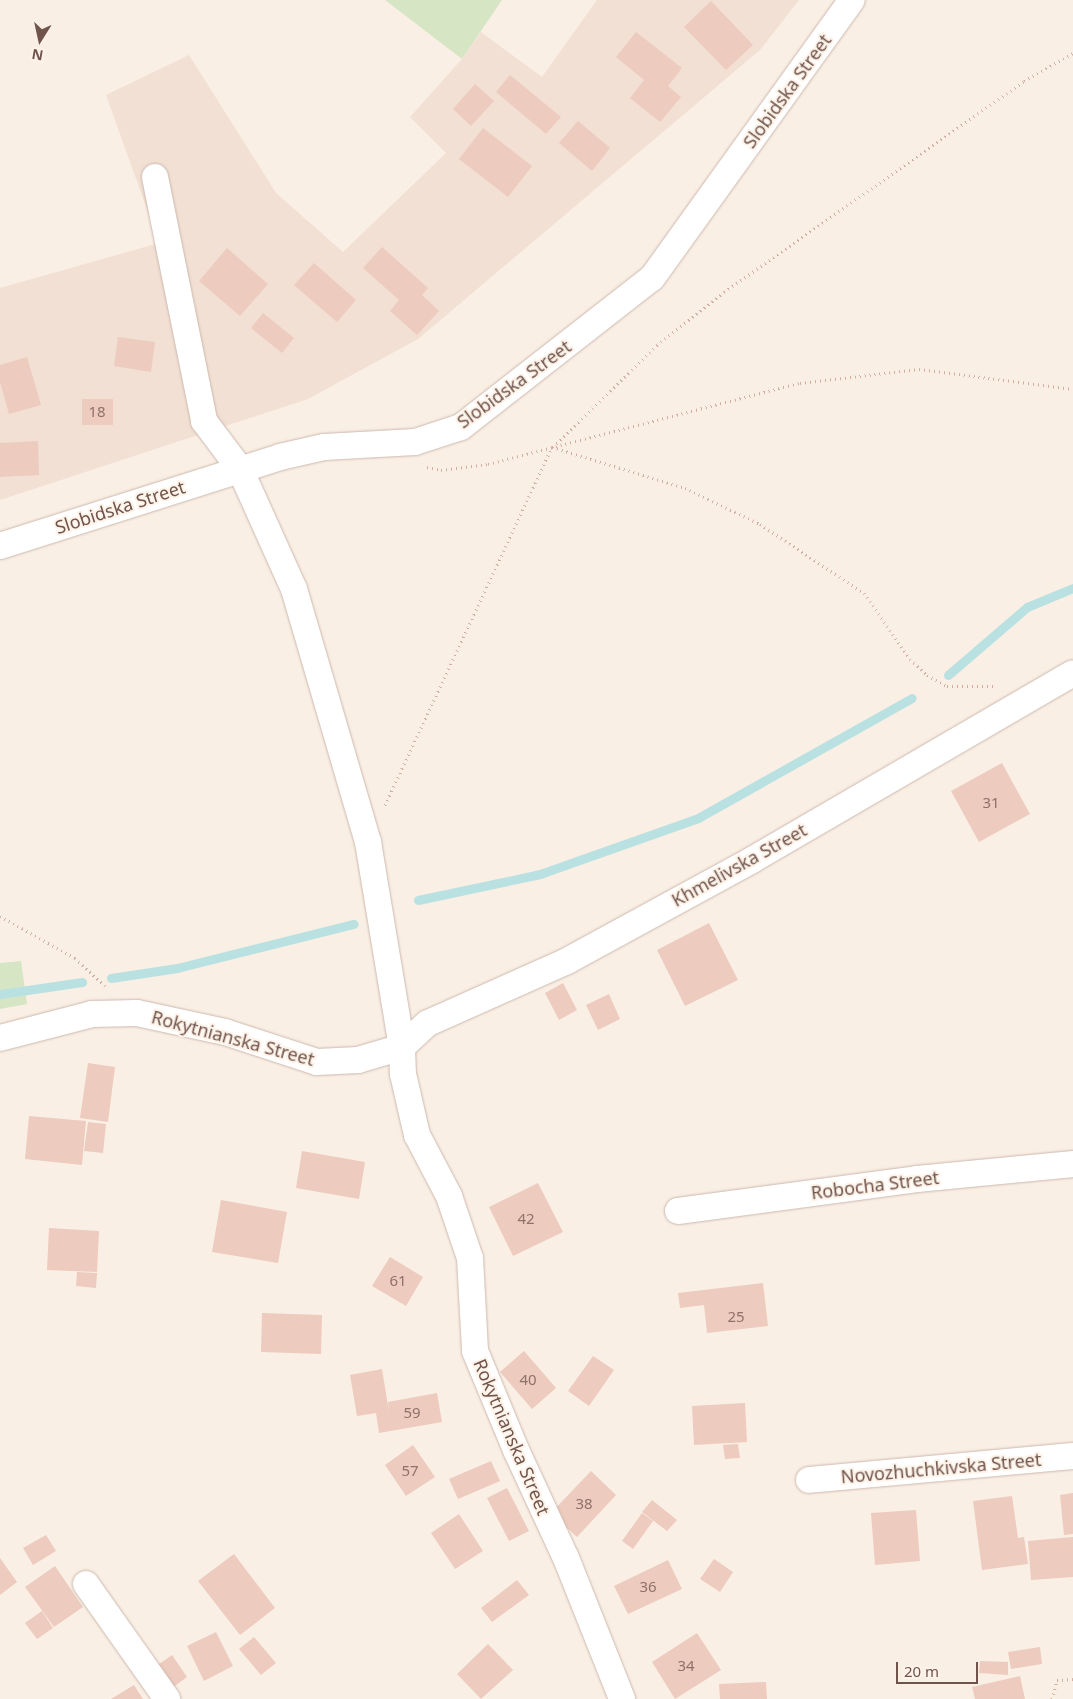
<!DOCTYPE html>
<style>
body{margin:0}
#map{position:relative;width:1073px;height:1699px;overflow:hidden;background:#faefe4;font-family:"Noto Sans",sans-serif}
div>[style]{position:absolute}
.residential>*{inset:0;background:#f1e0d3}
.green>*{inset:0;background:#d6e6c4}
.stream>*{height:9px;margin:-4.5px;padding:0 4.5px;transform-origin:4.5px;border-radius:4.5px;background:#bae1e2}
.building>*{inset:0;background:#edcbbe}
.path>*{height:3px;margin-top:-1.5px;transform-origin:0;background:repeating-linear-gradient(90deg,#d1aea1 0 1px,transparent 0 5px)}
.roads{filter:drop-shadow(0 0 1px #ccb8ae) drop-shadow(0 0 1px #ccb8ae)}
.minor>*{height:26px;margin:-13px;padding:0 13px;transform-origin:13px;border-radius:13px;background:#fff}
span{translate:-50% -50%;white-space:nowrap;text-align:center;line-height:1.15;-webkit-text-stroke:4px #fdf3e9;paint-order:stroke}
.number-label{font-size:15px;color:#8f7268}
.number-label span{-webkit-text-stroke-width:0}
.street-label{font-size:18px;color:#70544c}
.north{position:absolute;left:15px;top:15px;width:50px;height:50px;-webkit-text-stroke:4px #fdf3e9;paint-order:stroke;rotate:190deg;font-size:14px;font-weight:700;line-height:20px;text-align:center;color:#70544c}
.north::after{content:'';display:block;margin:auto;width:18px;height:22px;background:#70544c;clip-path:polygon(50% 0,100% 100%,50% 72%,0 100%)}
.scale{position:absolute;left:896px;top:1662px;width:82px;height:22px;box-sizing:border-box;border:2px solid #70544c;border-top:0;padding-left:6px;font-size:15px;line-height:18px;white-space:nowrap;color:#70544c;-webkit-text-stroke:4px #fdf3e9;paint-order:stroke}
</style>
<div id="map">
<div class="residential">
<div style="clip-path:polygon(597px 0,799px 0,760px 50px,418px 339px,308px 399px,0 500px,0 288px,159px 243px,106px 95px,189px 55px,276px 193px,343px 252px,446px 153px,410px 117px,462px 59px,481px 32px,542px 77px)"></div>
</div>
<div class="green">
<div style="clip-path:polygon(385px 0,502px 0,462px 59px)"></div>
<div style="clip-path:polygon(21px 961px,27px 1004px,0 1009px,0 963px)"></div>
</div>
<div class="stream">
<div style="left:948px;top:675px;width:104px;rotate:-40.7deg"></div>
<div style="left:1027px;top:607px;width:50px;rotate:-22.4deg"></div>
<div style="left:418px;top:900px;width:125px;rotate:-12deg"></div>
<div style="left:540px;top:874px;width:168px;rotate:-19.5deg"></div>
<div style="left:698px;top:818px;width:245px;rotate:-29.3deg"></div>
<div style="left:111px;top:978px;width:67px;rotate:-8.6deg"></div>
<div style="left:177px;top:968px;width:182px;rotate:-14deg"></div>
<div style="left:0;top:994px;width:83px;rotate:-8.3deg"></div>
</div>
<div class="building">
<div style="clip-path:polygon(711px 1px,753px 45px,726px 70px,684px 27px)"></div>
<div style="clip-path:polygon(636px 32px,682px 68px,668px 86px,681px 97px,660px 122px,630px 98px,644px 80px,616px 57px)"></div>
<div style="clip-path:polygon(510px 75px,561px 117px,546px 134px,496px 92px)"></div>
<div style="clip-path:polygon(475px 84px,494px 101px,471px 126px,453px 109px)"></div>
<div style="clip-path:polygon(578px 121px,610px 148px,592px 171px,559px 143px)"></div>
<div style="clip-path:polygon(483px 128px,532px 166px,508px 197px,459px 159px)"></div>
<div style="clip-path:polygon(382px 247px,428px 288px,422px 295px,439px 311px,417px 335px,390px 311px,399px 300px,363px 268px)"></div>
<div style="clip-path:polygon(227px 248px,268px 284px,240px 316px,199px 281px)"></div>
<div style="clip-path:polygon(314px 263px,356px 300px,337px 322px,294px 285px)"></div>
<div style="clip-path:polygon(263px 313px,294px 338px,282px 353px,251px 328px)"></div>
<div style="clip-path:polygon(118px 337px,155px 342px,151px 372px,114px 366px)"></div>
<div style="clip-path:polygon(27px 357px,41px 405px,9px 414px,0 382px,0 365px)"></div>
<div style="clip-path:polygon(82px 399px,113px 399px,113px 425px,82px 425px)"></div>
<div style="clip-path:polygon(38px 441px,39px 475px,0 477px,0 443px)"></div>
<div style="clip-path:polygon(1002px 763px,1030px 814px,979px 842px,951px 791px)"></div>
<div style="clip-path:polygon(709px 923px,738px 980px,685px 1006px,657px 950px)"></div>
<div style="clip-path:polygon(563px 983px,577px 1010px,559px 1020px,545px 993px)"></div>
<div style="clip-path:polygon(609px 994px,620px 1019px,598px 1030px,586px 1005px)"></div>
<div style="clip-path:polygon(88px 1063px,115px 1067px,108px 1122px,80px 1118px)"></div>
<div style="clip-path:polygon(29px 1116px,86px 1121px,82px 1165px,25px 1159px)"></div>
<div style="clip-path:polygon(88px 1122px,106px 1124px,103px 1153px,84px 1151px)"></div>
<div style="clip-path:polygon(302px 1151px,365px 1162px,359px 1199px,296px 1188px)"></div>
<div style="clip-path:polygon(538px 1183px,563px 1232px,513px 1256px,489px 1207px)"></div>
<div style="clip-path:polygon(221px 1200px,287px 1212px,278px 1263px,212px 1252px)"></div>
<div style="clip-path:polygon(49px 1228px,99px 1231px,97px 1272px,47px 1270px)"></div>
<div style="clip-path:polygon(390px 1257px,423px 1277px,406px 1306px,372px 1286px)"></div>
<div style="clip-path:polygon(77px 1272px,97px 1273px,96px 1288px,76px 1286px)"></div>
<div style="clip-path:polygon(763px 1283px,768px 1326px,707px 1333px,704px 1305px,680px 1308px,678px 1293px)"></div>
<div style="clip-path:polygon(262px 1313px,322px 1315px,321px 1354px,261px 1352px)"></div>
<div style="clip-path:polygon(524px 1351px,556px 1388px,532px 1409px,500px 1372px)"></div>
<div style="clip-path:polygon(593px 1356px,614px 1370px,589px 1406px,568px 1391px)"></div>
<div style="clip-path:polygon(382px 1369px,389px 1412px,388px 1402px,437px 1393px,442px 1422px,379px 1433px,376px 1413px,357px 1416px,350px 1375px)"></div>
<div style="clip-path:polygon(745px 1403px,747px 1442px,694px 1445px,692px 1406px)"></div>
<div style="clip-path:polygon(738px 1444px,740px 1458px,725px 1459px,723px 1445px)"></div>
<div style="clip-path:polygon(413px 1445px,435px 1477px,406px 1496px,385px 1465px)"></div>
<div style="clip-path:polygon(491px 1461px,500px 1481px,458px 1499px,449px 1479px)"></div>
<div style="clip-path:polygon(591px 1471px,616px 1495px,577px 1537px,551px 1513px)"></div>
<div style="clip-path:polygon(507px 1488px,529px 1531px,509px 1541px,487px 1498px)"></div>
<div style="clip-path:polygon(1073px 1493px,1073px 1534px,1064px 1535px,1060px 1495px)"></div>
<div style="clip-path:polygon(1012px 1496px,1018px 1538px,1024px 1537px,1028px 1564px,982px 1570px,973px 1501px)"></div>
<div style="clip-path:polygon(652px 1500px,677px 1520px,667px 1531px,642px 1512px)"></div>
<div style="clip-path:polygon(916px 1510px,920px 1561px,875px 1565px,871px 1513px)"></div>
<div style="clip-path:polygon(642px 1513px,653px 1521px,633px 1549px,622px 1541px)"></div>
<div style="clip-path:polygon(459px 1514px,483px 1551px,455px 1569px,431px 1533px)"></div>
<div style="clip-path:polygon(46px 1535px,56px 1551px,33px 1565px,23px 1548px)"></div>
<div style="clip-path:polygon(1073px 1537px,1073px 1577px,1031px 1580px,1028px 1541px)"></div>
<div style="clip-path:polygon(234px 1554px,275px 1608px,240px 1635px,198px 1581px)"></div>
<div style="clip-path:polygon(0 1558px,17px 1582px,0 1595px)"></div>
<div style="clip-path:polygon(714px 1559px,733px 1572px,720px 1592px,700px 1579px)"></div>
<div style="clip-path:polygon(668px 1560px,682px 1589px,628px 1614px,614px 1586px)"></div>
<div style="clip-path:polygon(55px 1566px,83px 1607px,54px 1627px,25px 1587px)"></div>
<div style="clip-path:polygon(517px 1580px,529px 1595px,492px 1622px,481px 1608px)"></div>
<div style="clip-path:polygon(42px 1611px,53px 1628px,37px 1639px,25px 1623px)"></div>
<div style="clip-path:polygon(216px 1632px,233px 1666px,204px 1681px,187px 1646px)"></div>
<div style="clip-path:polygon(697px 1633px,721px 1670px,675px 1699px,652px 1662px)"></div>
<div style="clip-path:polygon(254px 1637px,276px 1663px,261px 1675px,239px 1649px)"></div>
<div style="clip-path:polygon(488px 1644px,513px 1670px,481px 1699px,457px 1674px)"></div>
<div style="clip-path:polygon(1040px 1647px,1042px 1664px,1011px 1669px,1008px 1652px)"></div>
<div style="clip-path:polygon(172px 1655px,187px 1677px,168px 1691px,152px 1669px)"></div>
<div style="clip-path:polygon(980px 1661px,1008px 1662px,1008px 1675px,979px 1673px)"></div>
<div style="clip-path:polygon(1020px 1676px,1025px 1699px,975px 1699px,972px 1687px)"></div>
<div style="clip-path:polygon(766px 1682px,767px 1699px,720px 1699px,719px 1684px)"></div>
<div style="clip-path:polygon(134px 1685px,143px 1699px,111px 1699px)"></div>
</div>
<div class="path">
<div style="left:553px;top:447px;width:146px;rotate:-44.4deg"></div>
<div style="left:657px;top:345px;width:85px;rotate:-38.3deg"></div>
<div style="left:724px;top:292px;width:367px;rotate:-35.1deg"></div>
<div style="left:1024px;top:81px;width:56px;rotate:-29.7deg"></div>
<div style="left:427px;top:467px;width:14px;rotate:12deg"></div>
<div style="left:441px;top:470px;width:47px;rotate:-7.3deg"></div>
<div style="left:488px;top:464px;width:322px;rotate:-14.6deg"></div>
<div style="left:800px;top:383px;width:120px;rotate:-6.7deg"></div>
<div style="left:919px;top:369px;width:155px;rotate:7.4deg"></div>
<div style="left:385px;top:805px;width:395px;rotate:-65deg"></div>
<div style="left:552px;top:447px;width:139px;rotate:17.1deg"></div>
<div style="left:685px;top:488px;width:83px;rotate:25.6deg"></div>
<div style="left:760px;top:524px;width:125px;rotate:33.6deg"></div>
<div style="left:864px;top:593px;width:80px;rotate:55.1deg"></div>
<div style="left:910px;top:659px;width:23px;rotate:43deg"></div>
<div style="left:927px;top:675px;width:23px;rotate:29deg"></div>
<div style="left:947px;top:686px;width:49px"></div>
<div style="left:0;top:916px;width:86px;rotate:29.2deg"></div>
<div style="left:75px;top:958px;width:42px;rotate:43.1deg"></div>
<div style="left:1052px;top:1699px;width:20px;rotate:-75deg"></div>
<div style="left:1057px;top:1680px;width:16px;rotate:-4deg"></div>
</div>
<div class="roads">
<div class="minor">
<div style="left:155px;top:177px;width:249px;rotate:78.6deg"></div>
<div style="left:204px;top:421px;width:60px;rotate:53.1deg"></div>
<div style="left:240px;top:469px;width:132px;rotate:65.8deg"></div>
<div style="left:294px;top:589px;width:264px;rotate:73.7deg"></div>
<div style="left:368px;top:842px;width:208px;rotate:80.6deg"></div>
<div style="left:0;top:546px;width:294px;rotate:-17.6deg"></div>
<div style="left:280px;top:457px;width:45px;rotate:-12.8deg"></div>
<div style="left:324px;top:447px;width:91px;rotate:-3.1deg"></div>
<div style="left:415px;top:442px;width:48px;rotate:-18.1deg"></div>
<div style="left:461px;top:427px;width:242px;rotate:-38deg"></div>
<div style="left:652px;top:278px;width:342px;rotate:-54.3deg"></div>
<div style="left:0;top:1038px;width:95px;rotate:-14.6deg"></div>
<div style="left:92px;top:1014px;width:45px;rotate:-1.3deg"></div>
<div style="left:137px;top:1013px;width:90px;rotate:12.2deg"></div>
<div style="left:225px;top:1032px;width:97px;rotate:18.1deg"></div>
<div style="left:317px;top:1062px;width:41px;rotate:-2.8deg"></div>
<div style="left:358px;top:1060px;width:46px;rotate:-16.5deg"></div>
<div style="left:402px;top:1047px;width:27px;rotate:88deg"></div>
<div style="left:403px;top:1074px;width:63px;rotate:77.1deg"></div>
<div style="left:417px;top:1135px;width:69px;rotate:62.3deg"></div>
<div style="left:449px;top:1196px;width:65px;rotate:71.3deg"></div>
<div style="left:470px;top:1258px;width:93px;rotate:86.9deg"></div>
<div style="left:475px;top:1351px;width:107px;rotate:67.5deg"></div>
<div style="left:516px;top:1450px;width:119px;rotate:65.2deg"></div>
<div style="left:566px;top:1558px;width:152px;rotate:68.3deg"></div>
<div style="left:402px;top:1047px;width:35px;rotate:-43deg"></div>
<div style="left:428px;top:1023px;width:152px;rotate:-24deg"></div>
<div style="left:567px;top:961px;width:211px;rotate:-28.6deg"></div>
<div style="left:752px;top:860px;width:371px;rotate:-30.2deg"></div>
<div style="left:678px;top:1211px;width:241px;rotate:-7.6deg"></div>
<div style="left:917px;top:1179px;width:157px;rotate:-5.5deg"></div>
<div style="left:809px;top:1480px;width:265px;rotate:-5.2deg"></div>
<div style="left:86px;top:1584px;width:141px;rotate:54.8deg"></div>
</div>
</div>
<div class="number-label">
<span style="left:97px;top:412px">18</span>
<span style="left:991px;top:803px">31</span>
<span style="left:526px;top:1219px">42</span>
<span style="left:398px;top:1281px">61</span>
<span style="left:736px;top:1317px">25</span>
<span style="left:528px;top:1380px">40</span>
<span style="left:412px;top:1413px">59</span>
<span style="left:410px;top:1471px">57</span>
<span style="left:584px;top:1504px">38</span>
<span style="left:648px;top:1587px">36</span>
<span style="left:686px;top:1666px">34</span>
</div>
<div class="street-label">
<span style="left:787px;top:91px;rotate:-54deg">Slobidska Street</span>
<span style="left:514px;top:384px;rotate:-36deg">Slobidska Street</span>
<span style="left:120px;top:507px;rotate:-18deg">Slobidska Street</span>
<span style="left:739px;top:865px;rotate:-29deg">Khmelivska Street</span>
<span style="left:233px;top:1038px;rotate:15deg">Rokytnianska Street</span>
<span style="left:875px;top:1185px;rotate:-7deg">Robocha Street</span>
<span style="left:512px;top:1437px;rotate:67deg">Rokytnianska Street</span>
<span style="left:941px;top:1468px;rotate:-5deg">Novozhuchkivska Street</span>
</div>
<div class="north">N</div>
<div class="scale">20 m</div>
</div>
